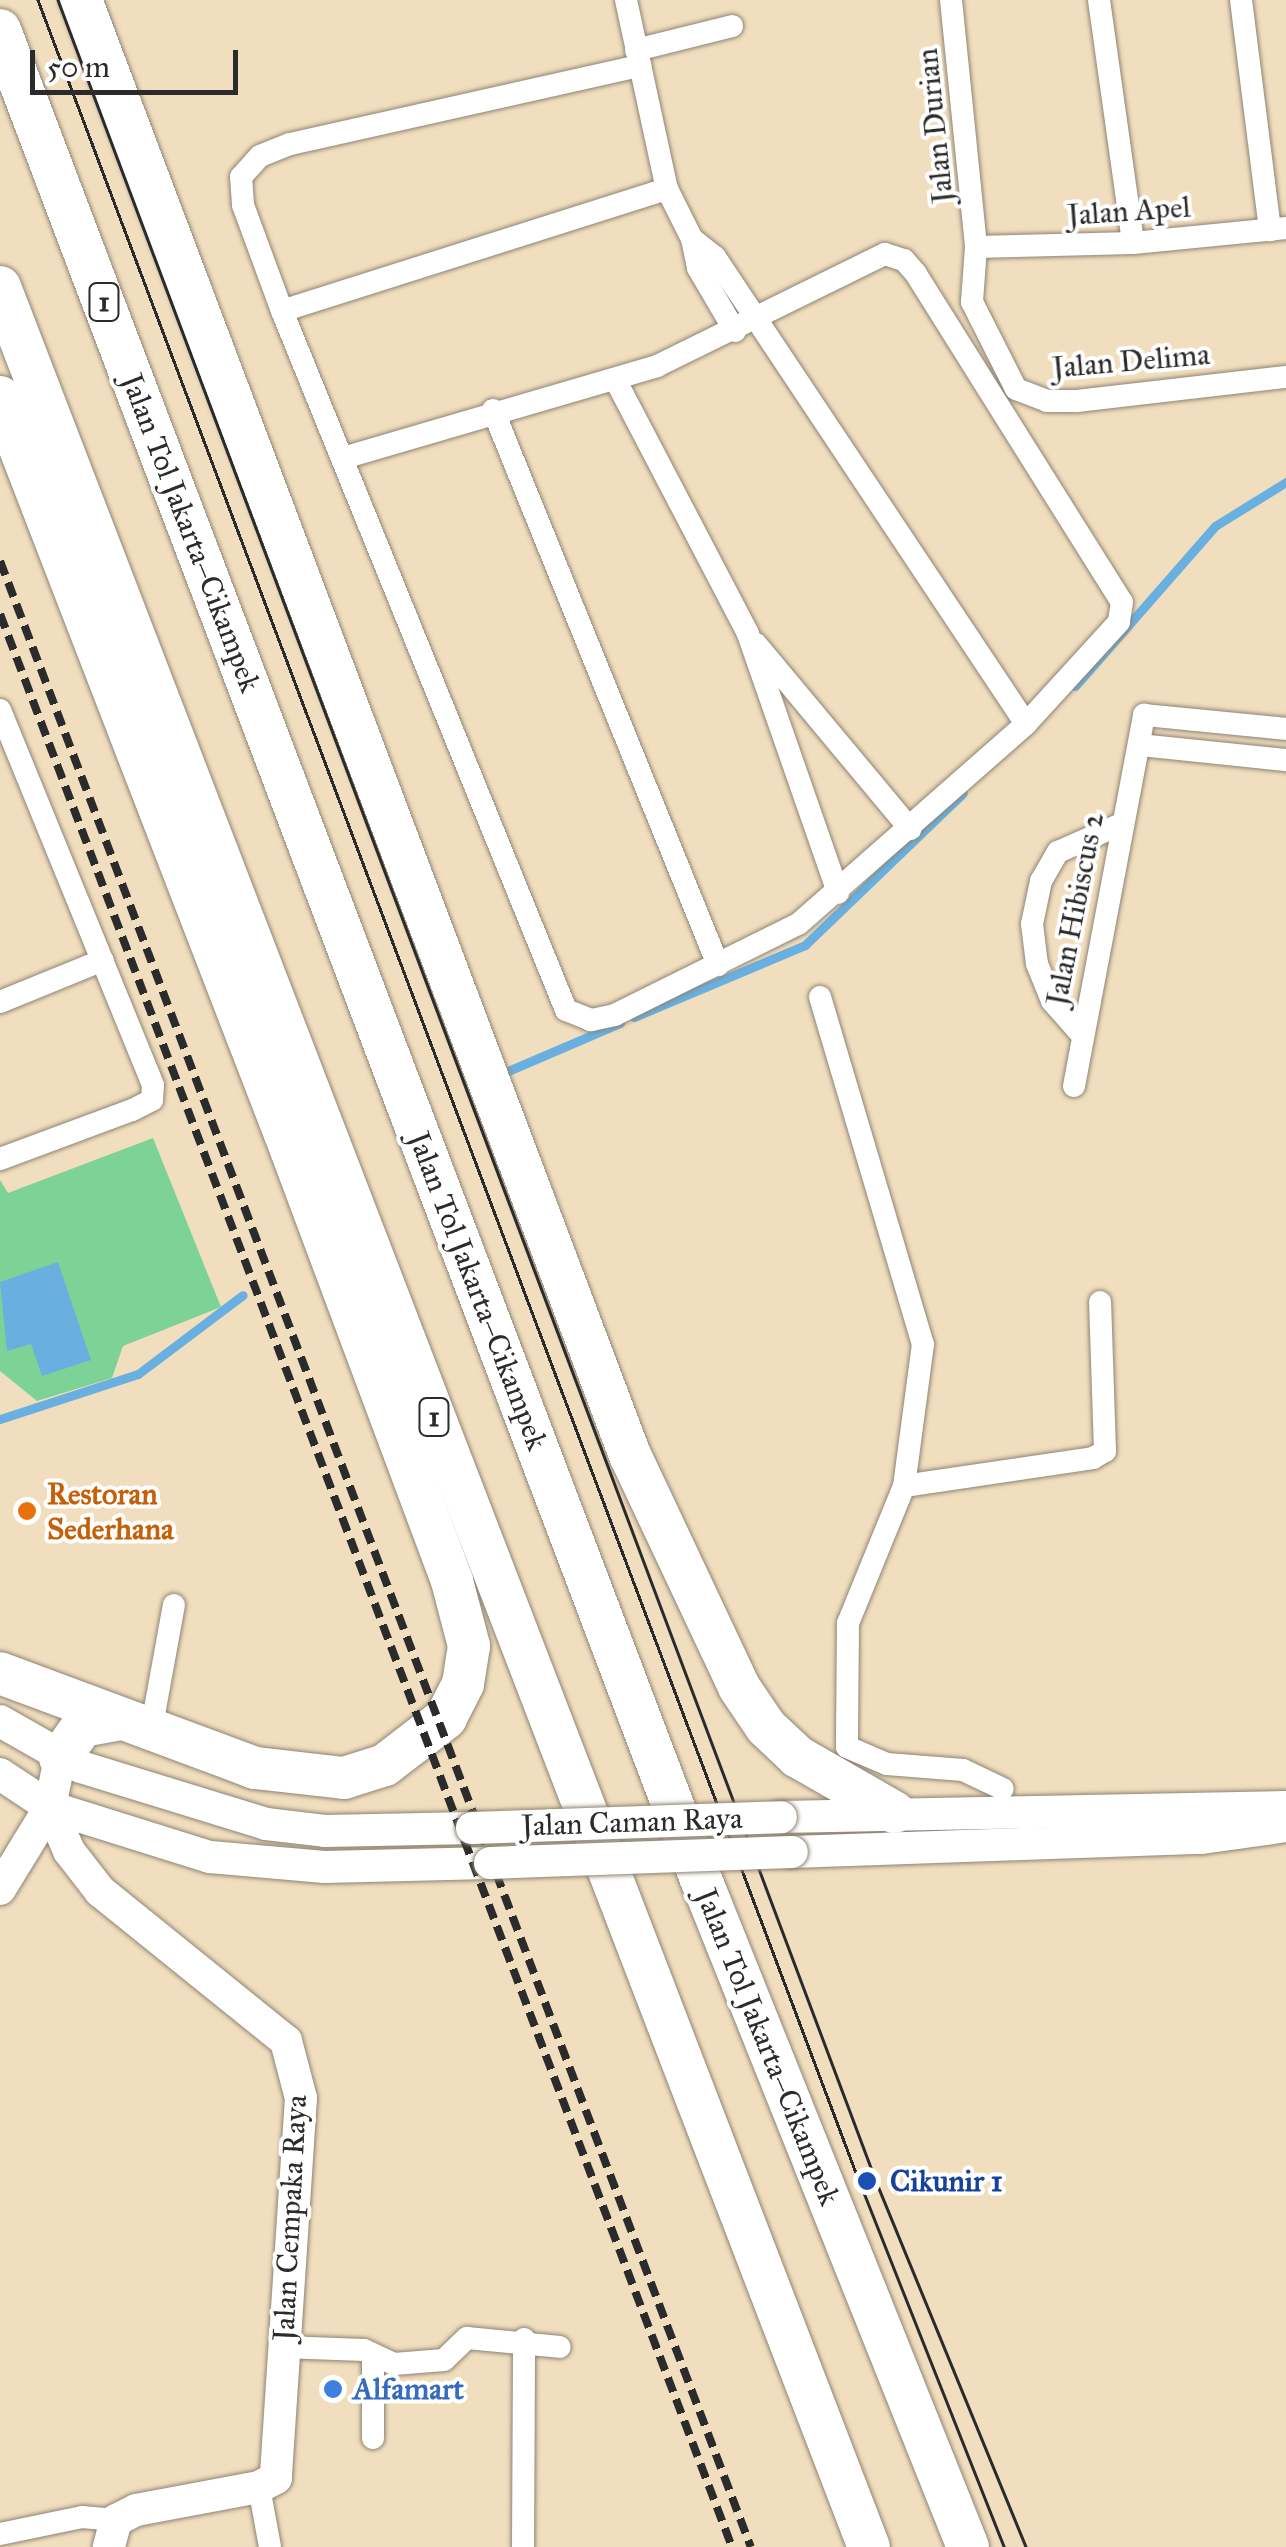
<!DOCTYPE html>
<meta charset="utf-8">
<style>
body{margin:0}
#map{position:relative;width:1286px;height:2547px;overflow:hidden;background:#f1debe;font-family:"IM FELL Great Primer",serif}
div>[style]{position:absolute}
.green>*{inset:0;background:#7dd295}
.water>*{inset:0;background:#69b0e0}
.stream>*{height:9px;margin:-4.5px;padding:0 4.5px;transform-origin:4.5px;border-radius:4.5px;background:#69b0e0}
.roads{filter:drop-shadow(0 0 2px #8e8474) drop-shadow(0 0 2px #8e8474)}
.street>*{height:22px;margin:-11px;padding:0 11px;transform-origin:11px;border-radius:11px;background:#fff}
.secondary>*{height:32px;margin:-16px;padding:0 16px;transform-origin:16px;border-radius:16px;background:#fff}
.highway>*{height:42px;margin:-21px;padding:0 21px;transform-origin:21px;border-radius:21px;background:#fff}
.tram>*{height:2.5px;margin:-1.25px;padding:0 1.25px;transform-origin:1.25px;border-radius:1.25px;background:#2b2b2b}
.rail>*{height:8px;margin-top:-4px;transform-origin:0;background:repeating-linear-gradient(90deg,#2b2b2b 0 15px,transparent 0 23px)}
.bridges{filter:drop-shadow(0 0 2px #8e8474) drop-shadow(0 0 2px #8e8474)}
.secondary-bridge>*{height:32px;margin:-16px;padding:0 16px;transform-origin:16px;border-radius:16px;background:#fff}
.dots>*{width:28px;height:28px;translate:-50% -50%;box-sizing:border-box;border:5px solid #fff;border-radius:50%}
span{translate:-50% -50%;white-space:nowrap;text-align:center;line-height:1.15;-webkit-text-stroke:8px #fff;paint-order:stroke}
.shield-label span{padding:2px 8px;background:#fff;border:2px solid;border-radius:8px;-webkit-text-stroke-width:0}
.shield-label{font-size:28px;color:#2b2b2b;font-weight:700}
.street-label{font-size:30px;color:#2b2b2b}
.food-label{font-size:30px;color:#c56008;font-weight:700}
.left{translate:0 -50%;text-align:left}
.transit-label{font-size:30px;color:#164399;font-weight:700}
.shop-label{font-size:30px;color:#366cbe;font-weight:700}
.scale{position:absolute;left:30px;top:50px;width:208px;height:45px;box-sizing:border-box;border:5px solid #2b2b2b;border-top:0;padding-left:12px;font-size:30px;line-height:35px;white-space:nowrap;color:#2b2b2b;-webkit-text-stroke:8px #fff;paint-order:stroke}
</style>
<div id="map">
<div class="green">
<div style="clip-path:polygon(153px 1138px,221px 1307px,123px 1346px,112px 1378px,37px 1401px,0 1371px,0 1180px,8px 1193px)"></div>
</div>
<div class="water">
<div style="clip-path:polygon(58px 1262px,91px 1360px,42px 1376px,31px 1344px,7px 1351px,0 1282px)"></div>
</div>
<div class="stream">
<div style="left:1075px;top:686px;width:213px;rotate:-48.8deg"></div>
<div style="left:1215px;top:526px;width:84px;rotate:-31.8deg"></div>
<div style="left:634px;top:1017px;width:186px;rotate:-22.8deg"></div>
<div style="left:805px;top:945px;width:219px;rotate:-43.9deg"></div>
<div style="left:508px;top:1071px;width:122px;rotate:-23.2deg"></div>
<div style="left:0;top:1419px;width:145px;rotate:-18.1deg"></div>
<div style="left:138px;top:1374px;width:131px;rotate:-37deg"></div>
</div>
<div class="roads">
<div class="street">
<div style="left:626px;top:0;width:193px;rotate:77.8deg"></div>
<div style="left:667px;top:189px;width:56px;rotate:63.4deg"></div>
<div style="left:692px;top:239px;width:30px;rotate:78deg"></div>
<div style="left:698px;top:268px;width:73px;rotate:59.6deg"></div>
<div style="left:951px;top:0;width:248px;rotate:84.2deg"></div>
<div style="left:976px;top:247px;width:55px;rotate:94.2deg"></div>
<div style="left:972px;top:302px;width:97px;rotate:63.2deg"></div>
<div style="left:1016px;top:389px;width:33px;rotate:21deg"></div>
<div style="left:1047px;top:401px;width:30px"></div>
<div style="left:1077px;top:401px;width:210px;rotate:-6.6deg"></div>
<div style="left:1099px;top:0;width:245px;rotate:82deg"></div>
<div style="left:1241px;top:0;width:232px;rotate:82.8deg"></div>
<div style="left:636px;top:50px;width:99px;rotate:-14deg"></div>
<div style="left:692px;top:239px;width:29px;rotate:38deg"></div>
<div style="left:715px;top:257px;width:561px;rotate:56.34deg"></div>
<div style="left:976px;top:247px;width:157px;rotate:-1.5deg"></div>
<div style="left:1133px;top:243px;width:154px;rotate:-5.6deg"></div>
<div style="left:282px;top:311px;width:404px;rotate:-17.6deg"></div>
<div style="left:616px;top:381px;width:285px;rotate:62.4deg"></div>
<div style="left:748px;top:634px;width:274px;rotate:70.8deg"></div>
<div style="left:493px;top:410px;width:599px;rotate:67.93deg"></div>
<div style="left:343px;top:458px;width:327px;rotate:-16.3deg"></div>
<div style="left:657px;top:366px;width:254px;rotate:-26.2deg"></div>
<div style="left:885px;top:254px;width:20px;rotate:18deg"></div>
<div style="left:904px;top:260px;width:18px;rotate:49deg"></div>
<div style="left:916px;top:274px;width:387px;rotate:57.9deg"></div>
<div style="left:1122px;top:602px;width:20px;rotate:99deg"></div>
<div style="left:1119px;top:622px;width:138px;rotate:132.4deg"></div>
<div style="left:1026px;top:724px;width:303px;rotate:138.7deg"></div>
<div style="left:798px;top:924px;width:204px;rotate:153.6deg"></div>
<div style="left:615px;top:1015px;width:25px;rotate:168deg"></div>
<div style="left:591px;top:1020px;width:27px;rotate:-158deg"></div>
<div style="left:566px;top:1010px;width:754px;rotate:-112.11deg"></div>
<div style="left:282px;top:311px;width:113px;rotate:-110.2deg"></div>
<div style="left:243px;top:205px;width:28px;rotate:-94deg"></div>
<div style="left:241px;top:177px;width:28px;rotate:-48deg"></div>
<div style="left:260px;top:156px;width:32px;rotate:-22deg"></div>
<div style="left:290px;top:144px;width:359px;rotate:-12.6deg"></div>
<div style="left:756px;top:644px;width:241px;rotate:50.2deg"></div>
<div style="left:0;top:710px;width:405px;rotate:67.8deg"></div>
<div style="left:153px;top:1085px;width:15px;rotate:94deg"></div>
<div style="left:152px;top:1100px;width:22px;rotate:153deg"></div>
<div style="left:132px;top:1110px;width:141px;rotate:159.6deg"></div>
<div style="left:1140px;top:745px;width:147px;rotate:5.9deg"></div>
<div style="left:820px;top:997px;width:362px;rotate:73.5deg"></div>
<div style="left:923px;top:1344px;width:143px;rotate:97.6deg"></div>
<div style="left:904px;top:1486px;width:148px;rotate:112.2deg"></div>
<div style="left:848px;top:1623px;width:124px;rotate:90.5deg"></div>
<div style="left:847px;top:1747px;width:43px;rotate:23deg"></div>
<div style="left:887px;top:1764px;width:76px;rotate:4.5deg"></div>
<div style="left:963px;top:1770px;width:44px;rotate:25.4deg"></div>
<div style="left:0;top:1002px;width:111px;rotate:-22.2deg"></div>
<div style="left:1082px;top:1035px;width:45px;rotate:-131.4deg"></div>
<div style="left:1052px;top:1001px;width:40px;rotate:-112deg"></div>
<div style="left:1037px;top:964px;width:40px;rotate:-97.1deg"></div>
<div style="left:1032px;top:924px;width:44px;rotate:-78.2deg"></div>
<div style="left:1041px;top:881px;width:34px;rotate:-60deg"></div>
<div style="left:1058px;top:852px;width:69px;rotate:-24deg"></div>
<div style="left:1074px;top:1086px;width:378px;rotate:-79.3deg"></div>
<div style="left:1144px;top:715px;width:143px;rotate:5.6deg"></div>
<div style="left:904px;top:1486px;width:191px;rotate:-8.4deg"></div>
<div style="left:1093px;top:1458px;width:14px;rotate:-30deg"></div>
<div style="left:1105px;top:1451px;width:149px;rotate:-91.9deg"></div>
<div style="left:151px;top:1731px;width:128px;rotate:-79.7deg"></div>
<div style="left:283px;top:2347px;width:81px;rotate:2.1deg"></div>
<div style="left:364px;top:2350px;width:33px;rotate:25deg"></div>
<div style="left:394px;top:2364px;width:50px;rotate:-4.6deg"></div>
<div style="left:444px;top:2360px;width:32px;rotate:-44deg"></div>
<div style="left:467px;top:2338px;width:93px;rotate:5.5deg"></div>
<div style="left:373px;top:2438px;width:79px;rotate:-90deg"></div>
<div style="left:259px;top:2487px;width:61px;rotate:79.6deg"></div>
<div style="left:0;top:2534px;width:84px;rotate:-11.7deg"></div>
<div style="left:82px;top:2517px;width:34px;rotate:5deg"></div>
<div style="left:523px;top:2547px;width:208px;rotate:-89.7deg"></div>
</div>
<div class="secondary">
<div style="left:0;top:1721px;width:93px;rotate:29.6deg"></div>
<div style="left:81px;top:1767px;width:194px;rotate:17.1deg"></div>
<div style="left:266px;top:1824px;width:59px;rotate:6.8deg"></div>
<div style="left:325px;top:1831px;width:147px;rotate:-1.2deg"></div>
<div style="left:0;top:1774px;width:60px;rotate:33.4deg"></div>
<div style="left:50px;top:1807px;width:168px;rotate:17.4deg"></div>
<div style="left:210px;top:1857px;width:115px;rotate:5deg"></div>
<div style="left:325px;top:1867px;width:165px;rotate:-1.4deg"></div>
<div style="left:50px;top:1807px;width:48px;rotate:66.6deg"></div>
<div style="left:69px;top:1851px;width:51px;rotate:52.2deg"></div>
<div style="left:100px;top:1891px;width:239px;rotate:38.9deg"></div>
<div style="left:286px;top:2041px;width:59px;rotate:75.3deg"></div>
<div style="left:301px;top:2098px;width:381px;rotate:93.8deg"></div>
<div style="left:276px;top:2478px;width:19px;rotate:152deg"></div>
<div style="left:259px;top:2487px;width:125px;rotate:169.4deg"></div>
<div style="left:136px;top:2510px;width:22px;rotate:153deg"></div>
<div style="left:116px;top:2520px;width:28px;rotate:105deg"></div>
<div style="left:781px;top:1817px;width:505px;rotate:-1.13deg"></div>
<div style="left:792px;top:1852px;width:410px;rotate:-2deg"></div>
<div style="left:1202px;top:1838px;width:85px;rotate:-8.1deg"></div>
<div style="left:0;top:1889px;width:96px;rotate:-58.6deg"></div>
<div style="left:50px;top:1807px;width:50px;rotate:-78.5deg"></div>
</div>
<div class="highway">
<div style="left:81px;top:0;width:1555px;rotate:69.33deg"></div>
<div style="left:630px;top:1455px;width:256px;rotate:64.8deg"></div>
<div style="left:739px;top:1687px;width:48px;rotate:56deg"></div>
<div style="left:766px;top:1727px;width:44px;rotate:43.2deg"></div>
<div style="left:798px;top:1757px;width:111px;rotate:29.8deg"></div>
<div style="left:0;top:30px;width:1991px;rotate:69.24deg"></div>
<div style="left:706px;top:1892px;width:705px;rotate:68.2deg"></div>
<div style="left:0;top:287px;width:2421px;rotate:68.97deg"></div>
<div style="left:0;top:397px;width:790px;rotate:68.86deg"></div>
<div style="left:285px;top:1134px;width:477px;rotate:69.5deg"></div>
<div style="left:452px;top:1581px;width:67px;rotate:75.3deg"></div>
<div style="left:469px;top:1646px;width:38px;rotate:99deg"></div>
<div style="left:463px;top:1684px;width:38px;rotate:117deg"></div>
<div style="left:446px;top:1718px;width:77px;rotate:142.4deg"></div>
<div style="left:385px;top:1765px;width:43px;rotate:162.4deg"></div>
<div style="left:344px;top:1778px;width:90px;rotate:-173.6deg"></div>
<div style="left:255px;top:1768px;width:272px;rotate:-159.6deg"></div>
<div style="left:60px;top:1758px;width:39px;rotate:-55deg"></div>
<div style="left:82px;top:1726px;width:34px;rotate:-10deg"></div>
</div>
</div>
<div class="tram">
<div style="left:38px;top:0;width:2324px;rotate:69.37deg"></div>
<div style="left:857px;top:2175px;width:400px;rotate:68.4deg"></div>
<div style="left:58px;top:0;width:2329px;rotate:69.44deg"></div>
<div style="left:876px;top:2181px;width:396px;rotate:67.7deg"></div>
</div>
<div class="rail">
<div style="left:0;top:561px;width:2123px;rotate:69.29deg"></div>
<div style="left:0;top:614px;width:2067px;rotate:69.26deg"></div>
</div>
<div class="bridges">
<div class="secondary-bridge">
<div style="left:472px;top:1828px;width:309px;rotate:-2deg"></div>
<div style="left:490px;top:1863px;width:302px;rotate:-2.1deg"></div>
</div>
</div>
<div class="dots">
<div style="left:27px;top:1511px;background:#e8710a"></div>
<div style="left:867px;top:2181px;background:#1a4fb4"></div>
<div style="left:333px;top:2389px;background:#3f7fe0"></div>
</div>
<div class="shield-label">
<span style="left:104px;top:302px">1</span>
<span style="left:434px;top:1417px">1</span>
</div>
<div class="street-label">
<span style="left:935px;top:126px;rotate:-96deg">Jalan Durian</span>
<span style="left:1129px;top:211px;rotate:-4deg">Jalan Apel</span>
<span style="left:1131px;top:361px;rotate:-5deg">Jalan Delima</span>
<span style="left:191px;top:533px;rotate:69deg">Jalan Tol Jakarta–Cikampek</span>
<span style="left:1075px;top:909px;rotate:-79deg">Jalan Hibiscus 2</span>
<span style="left:478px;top:1291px;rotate:69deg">Jalan Tol Jakarta–Cikampek</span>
<span style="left:632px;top:1822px;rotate:-2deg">Jalan Caman Raya</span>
<span style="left:768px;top:2047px;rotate:68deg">Jalan Tol Jakarta–Cikampek</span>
<span style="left:290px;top:2218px;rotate:-87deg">Jalan Cempaka Raya</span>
</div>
<div class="food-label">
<span class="left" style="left:47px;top:1511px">Restoran<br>Sederhana</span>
</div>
<div class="transit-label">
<span class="left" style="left:890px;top:2181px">Cikunir 1</span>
</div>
<div class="shop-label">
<span class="left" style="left:353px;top:2389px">Alfamart</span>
</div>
<div class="scale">50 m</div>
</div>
